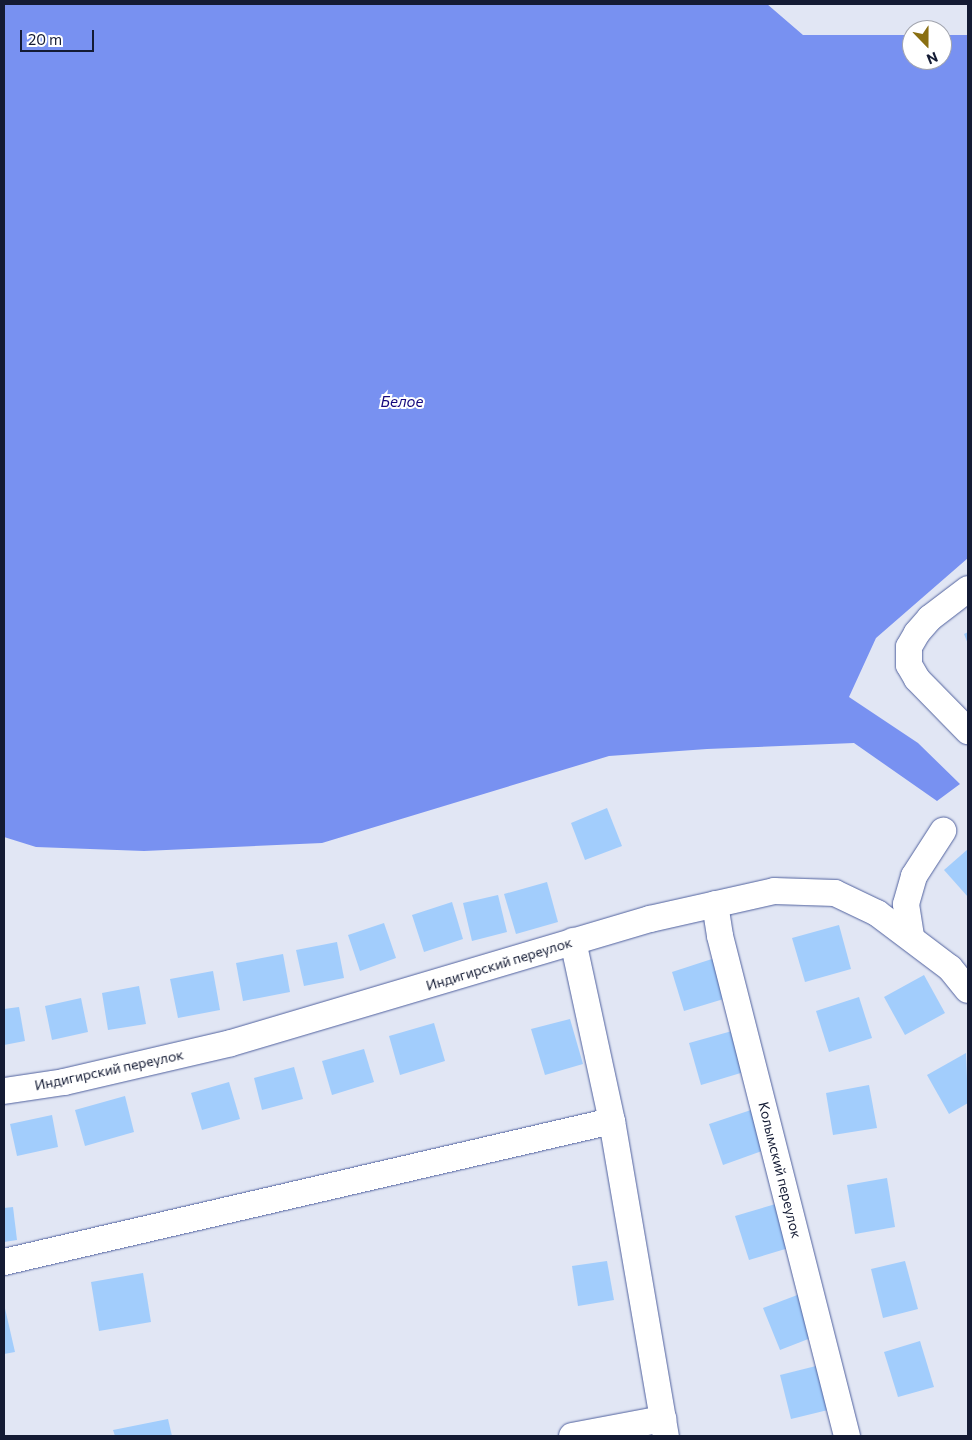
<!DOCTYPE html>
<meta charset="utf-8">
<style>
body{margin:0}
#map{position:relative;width:972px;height:1440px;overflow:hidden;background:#e1e6f4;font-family:Commissioner,sans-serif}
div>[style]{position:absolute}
.water>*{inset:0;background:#7891f1}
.building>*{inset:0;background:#a2cdfc}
.roads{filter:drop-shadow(0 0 1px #50619e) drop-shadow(0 0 1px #50619e)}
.minor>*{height:26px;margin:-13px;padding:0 13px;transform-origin:13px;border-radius:13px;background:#fff}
span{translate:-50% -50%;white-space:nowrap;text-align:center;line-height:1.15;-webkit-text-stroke:4px #fff;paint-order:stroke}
.street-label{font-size:14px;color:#141b34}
.water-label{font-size:15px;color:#15097d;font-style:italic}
.frame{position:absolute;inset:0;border:5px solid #141b34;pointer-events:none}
.north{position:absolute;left:902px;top:20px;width:50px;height:50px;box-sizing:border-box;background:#fff;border:1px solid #a1a4ae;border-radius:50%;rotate:158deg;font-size:14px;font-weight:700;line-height:20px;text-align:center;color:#141b34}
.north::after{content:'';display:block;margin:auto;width:18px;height:22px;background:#8a6f11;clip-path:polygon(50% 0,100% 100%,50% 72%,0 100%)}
.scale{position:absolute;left:20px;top:30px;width:74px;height:22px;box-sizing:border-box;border:2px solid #141b34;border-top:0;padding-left:6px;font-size:15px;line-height:18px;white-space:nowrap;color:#141b34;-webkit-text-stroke:4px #fff;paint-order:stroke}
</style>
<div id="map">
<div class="water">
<div style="clip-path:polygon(4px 4px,767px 4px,803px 35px,912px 35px,912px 60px,942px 60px,942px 35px,968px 35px,968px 558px,876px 638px,849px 697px,918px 743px,960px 784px,937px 801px,854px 743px,707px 749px,609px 756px,322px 843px,144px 851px,36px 847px,4px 837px)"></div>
</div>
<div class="building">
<div style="clip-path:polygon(968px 632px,968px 644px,964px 634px)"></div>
<div style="clip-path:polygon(607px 808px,622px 846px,585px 860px,571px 823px)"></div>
<div style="clip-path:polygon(968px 849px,968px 897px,944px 870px)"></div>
<div style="clip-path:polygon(547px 882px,558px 922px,516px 934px,504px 894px)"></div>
<div style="clip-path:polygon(498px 895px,507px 932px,472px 941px,463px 903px)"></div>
<div style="clip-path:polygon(452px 902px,463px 939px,424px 952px,412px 915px)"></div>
<div style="clip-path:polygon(384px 923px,396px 958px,360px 971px,348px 935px)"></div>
<div style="clip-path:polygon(839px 925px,851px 969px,805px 982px,792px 938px)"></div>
<div style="clip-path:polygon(337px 942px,344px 978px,304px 986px,296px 950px)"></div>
<div style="clip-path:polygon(283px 954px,290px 992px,243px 1001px,236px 963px)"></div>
<div style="clip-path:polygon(715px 958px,727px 998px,684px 1011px,672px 972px)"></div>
<div style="clip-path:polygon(213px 971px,220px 1010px,178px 1018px,170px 979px)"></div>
<div style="clip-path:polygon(924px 975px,945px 1013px,905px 1035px,884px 997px)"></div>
<div style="clip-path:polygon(139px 986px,146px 1024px,108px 1030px,102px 993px)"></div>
<div style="clip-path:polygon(859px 997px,872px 1038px,829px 1052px,816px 1011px)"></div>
<div style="clip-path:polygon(81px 998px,88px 1032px,52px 1040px,45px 1006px)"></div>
<div style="clip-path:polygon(19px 1007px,25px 1041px,4px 1045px,4px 1009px)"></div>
<div style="clip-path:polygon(570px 1019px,583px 1064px,545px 1075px,531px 1029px)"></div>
<div style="clip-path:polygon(434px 1023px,445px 1061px,400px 1075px,389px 1036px)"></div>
<div style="clip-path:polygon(732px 1031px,744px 1072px,701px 1085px,689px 1043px)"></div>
<div style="clip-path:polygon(364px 1049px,374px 1082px,332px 1095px,322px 1061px)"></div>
<div style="clip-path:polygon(966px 1053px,968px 1103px,949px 1114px,927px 1075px)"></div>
<div style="clip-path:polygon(294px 1067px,303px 1099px,262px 1110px,254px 1078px)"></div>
<div style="clip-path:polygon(229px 1082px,240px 1119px,202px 1130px,191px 1093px)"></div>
<div style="clip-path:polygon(869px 1085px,877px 1128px,833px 1135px,826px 1093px)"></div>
<div style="clip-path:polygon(125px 1096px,134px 1132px,85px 1146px,75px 1110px)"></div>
<div style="clip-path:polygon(751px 1110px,765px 1150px,723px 1165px,709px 1124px)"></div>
<div style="clip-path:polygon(52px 1115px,58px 1147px,17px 1156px,10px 1124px)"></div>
<div style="clip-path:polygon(887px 1178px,895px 1227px,855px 1234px,847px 1185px)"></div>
<div style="clip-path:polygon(779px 1203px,792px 1247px,749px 1260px,735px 1216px)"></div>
<div style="clip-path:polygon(13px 1207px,17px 1240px,4px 1242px,4px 1208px)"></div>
<div style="clip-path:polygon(607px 1261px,614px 1300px,578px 1306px,572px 1266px)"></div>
<div style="clip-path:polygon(905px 1261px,918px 1309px,883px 1318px,871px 1269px)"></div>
<div style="clip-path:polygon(143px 1273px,151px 1322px,99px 1331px,91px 1282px)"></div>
<div style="clip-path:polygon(800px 1294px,816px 1336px,780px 1350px,763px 1308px)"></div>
<div style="clip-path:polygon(4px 1304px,15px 1352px,4px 1354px)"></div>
<div style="clip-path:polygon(920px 1341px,934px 1387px,898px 1397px,884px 1352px)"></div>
<div style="clip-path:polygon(820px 1365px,832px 1409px,791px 1419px,780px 1375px)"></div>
<div style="clip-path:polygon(168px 1419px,172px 1436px,115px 1436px,113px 1430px)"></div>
</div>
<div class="roads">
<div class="minor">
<div style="left:968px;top:589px;width:48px;rotate:142.7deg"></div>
<div style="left:930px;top:618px;width:20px;rotate:131deg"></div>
<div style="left:917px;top:633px;width:16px;rotate:120deg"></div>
<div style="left:909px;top:647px;width:18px;rotate:90deg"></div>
<div style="left:909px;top:665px;width:16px;rotate:60deg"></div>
<div style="left:917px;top:679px;width:73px;rotate:45.6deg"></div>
<div style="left:715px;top:904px;width:32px;rotate:81deg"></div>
<div style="left:720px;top:936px;width:516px;rotate:75.75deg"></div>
<div style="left:911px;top:936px;width:32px;rotate:-99deg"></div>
<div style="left:906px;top:904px;width:29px;rotate:-74deg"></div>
<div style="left:914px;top:876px;width:54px;rotate:-57.2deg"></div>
<div style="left:573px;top:941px;width:184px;rotate:77.8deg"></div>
<div style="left:612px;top:1121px;width:320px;rotate:80.3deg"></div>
<div style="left:4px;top:1091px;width:61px;rotate:-8.5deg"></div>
<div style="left:64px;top:1082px;width:171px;rotate:-13.1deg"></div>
<div style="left:231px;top:1043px;width:437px;rotate:-16.5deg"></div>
<div style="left:650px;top:919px;width:127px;rotate:-12.7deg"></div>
<div style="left:774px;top:891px;width:61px;rotate:1.9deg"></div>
<div style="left:835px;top:893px;width:47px;rotate:25.5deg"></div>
<div style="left:877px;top:913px;width:91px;rotate:37deg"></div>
<div style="left:950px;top:968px;width:28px;rotate:51deg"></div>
<div style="left:4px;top:1262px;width:624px;rotate:-13.06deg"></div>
<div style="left:572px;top:1436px;width:93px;rotate:-10.6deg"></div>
</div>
</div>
<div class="street-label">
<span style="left:499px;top:964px;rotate:-17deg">Индигирский переулок</span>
<span style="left:109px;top:1070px;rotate:-12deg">Индигирский переулок</span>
<span style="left:780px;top:1170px;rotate:76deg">Колымский переулок</span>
</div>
<div class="water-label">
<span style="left:402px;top:402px">Белое</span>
</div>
<div class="frame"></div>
<div class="north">N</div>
<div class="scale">20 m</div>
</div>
